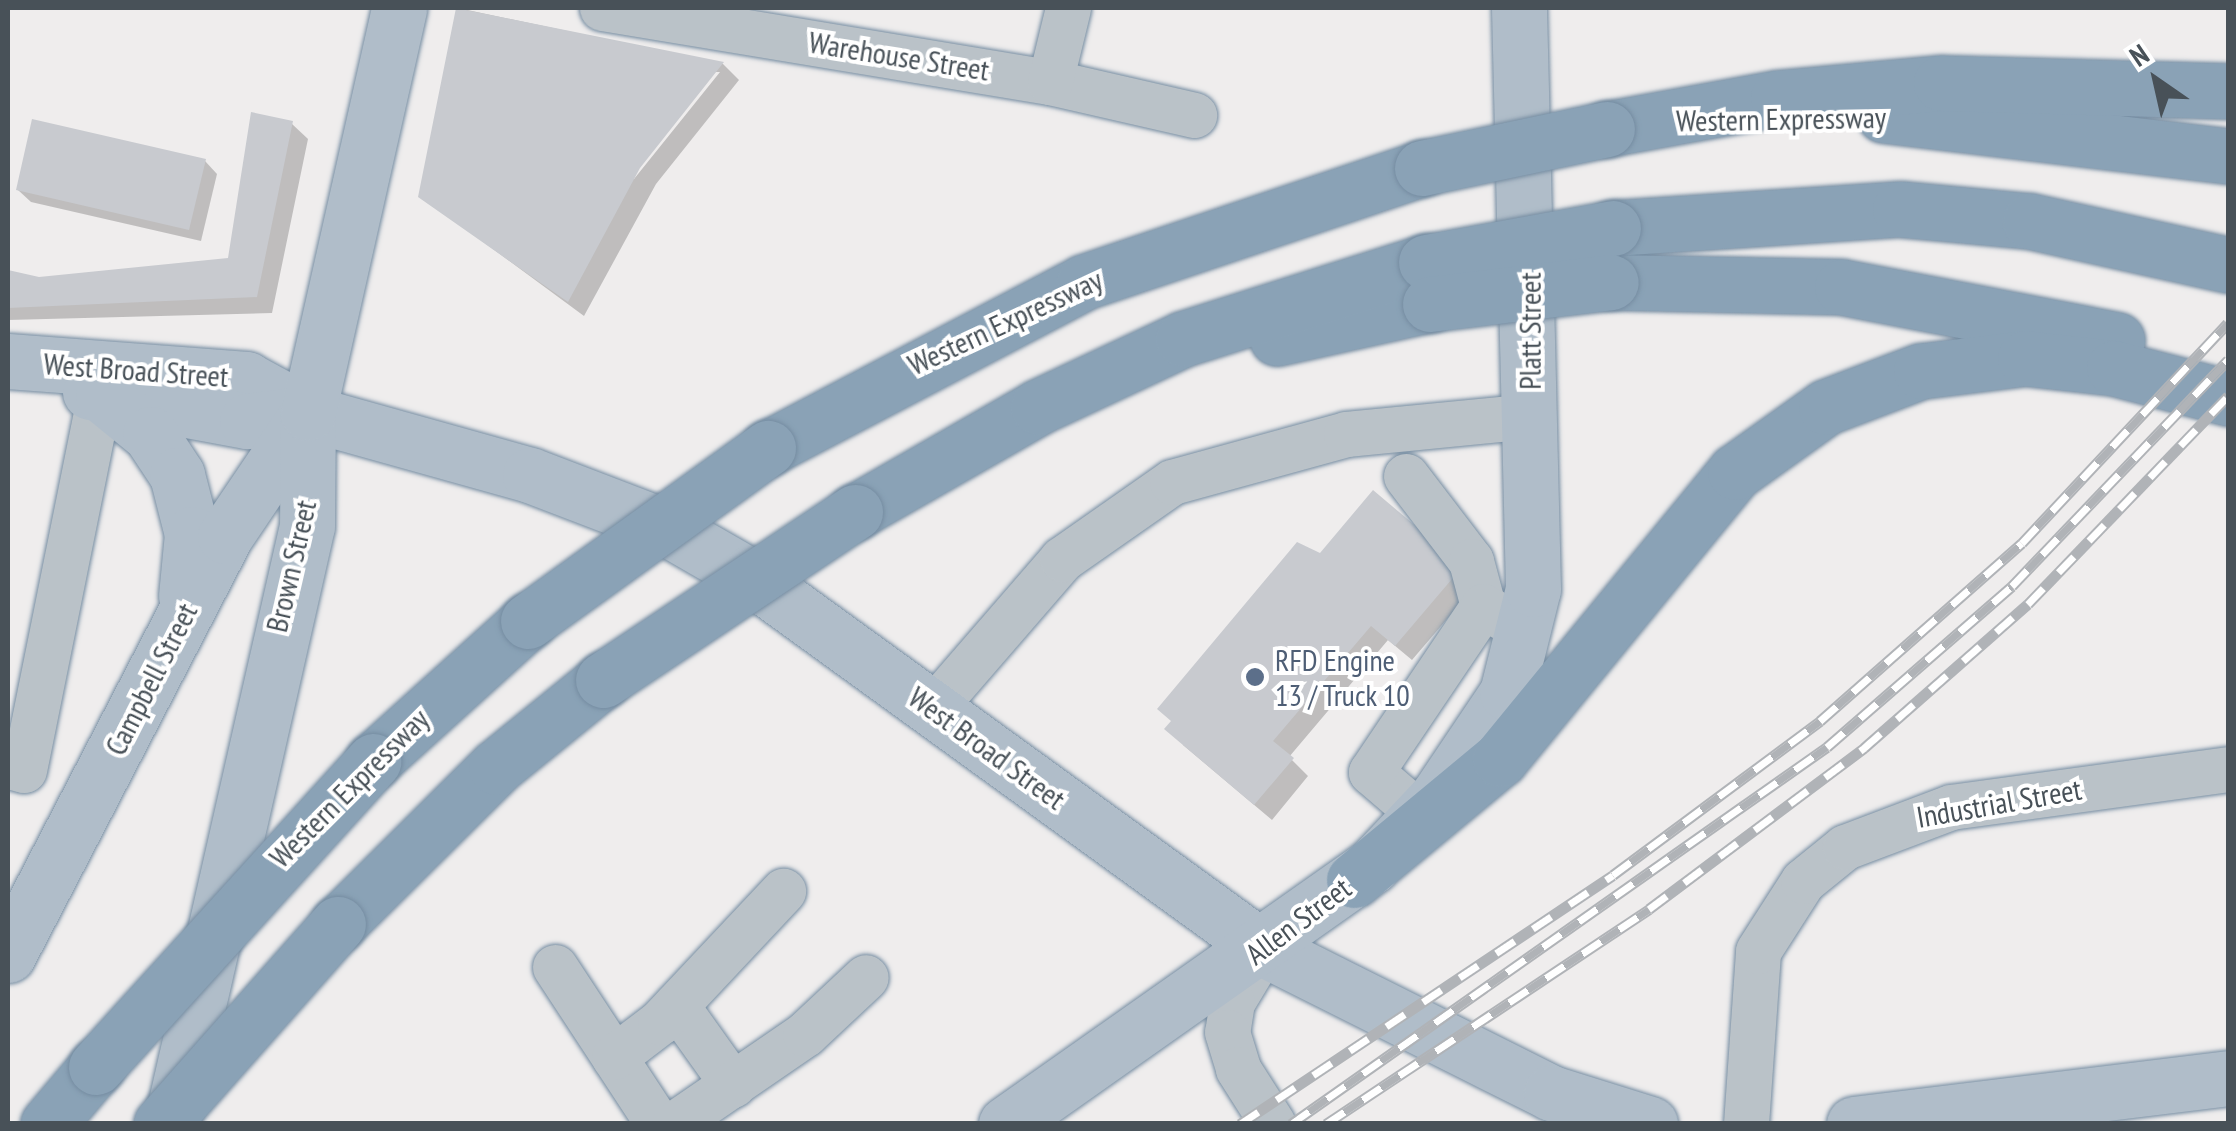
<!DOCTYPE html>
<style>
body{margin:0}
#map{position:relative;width:2236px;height:1131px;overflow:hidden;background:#efeded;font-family:"PT Sans Narrow",sans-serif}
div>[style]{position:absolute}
.shadow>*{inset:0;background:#0003}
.building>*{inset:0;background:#c8cacf}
.roads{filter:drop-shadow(0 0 2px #768da2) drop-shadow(0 0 2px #768da2)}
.minor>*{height:45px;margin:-22.5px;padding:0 22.5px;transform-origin:22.5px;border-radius:22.5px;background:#bac2c8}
.major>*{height:55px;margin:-27.5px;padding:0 27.5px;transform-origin:27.5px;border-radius:27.5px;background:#b0bdc9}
.highway>*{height:55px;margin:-27.5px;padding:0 27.5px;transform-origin:27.5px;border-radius:27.5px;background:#8aa2b6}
.rail>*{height:11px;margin-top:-5.5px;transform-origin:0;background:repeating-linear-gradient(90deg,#fff 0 22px,#b0b3b7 0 44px);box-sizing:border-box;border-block:2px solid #b0b3b7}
.bridges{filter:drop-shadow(0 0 2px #768da2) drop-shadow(0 0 2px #768da2)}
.highway-bridge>*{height:55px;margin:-27.5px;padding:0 27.5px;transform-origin:27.5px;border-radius:27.5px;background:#8aa2b6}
.dots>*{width:28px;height:28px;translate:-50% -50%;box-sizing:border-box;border:5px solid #fff;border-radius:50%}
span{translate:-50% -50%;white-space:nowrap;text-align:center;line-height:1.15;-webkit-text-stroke:8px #fff;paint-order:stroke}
.street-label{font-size:30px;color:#485158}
.service-label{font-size:30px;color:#4e5e75}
.left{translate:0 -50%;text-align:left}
.frame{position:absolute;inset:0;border:10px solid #485158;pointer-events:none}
.north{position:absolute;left:2106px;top:30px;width:100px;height:100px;-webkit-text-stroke:8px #fff;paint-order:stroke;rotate:326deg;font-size:28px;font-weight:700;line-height:40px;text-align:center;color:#485158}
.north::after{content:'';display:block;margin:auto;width:35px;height:45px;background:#485158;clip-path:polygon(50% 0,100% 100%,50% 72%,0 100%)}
</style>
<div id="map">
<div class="shadow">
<div style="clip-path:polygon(evenodd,458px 8px,723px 64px,739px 80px,656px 184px,584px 316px,421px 196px,458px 8px,714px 72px,720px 72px,634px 179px,630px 176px,714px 72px)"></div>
<div style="clip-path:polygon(291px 123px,308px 139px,272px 313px,8px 320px,8px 249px,9px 273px,39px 280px,230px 260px)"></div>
<div style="clip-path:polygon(205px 161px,217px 174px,201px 241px,31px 202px,18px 190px)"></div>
<div style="clip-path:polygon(1373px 493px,1477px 584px,1412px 660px,1388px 640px,1289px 757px,1308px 776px,1272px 820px,1183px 745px)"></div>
</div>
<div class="building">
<div style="clip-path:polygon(456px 8px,724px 62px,640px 168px,568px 302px,418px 197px)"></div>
<div style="clip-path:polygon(251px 112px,293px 121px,257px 297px,8px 308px,8px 270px,39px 277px,228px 258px)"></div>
<div style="clip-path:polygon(32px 119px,206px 159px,189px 230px,16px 190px)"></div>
<div style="clip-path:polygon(1373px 490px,1463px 566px,1395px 646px,1371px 626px,1273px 741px,1294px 758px,1254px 805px,1164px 729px,1171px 721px,1157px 709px,1297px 542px,1320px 553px)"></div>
</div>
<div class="roads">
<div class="minor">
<div style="left:602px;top:8px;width:454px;rotate:9.4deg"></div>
<div style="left:1050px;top:82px;width:148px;rotate:12.9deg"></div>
<div style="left:1050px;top:82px;width:76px;rotate:-76.3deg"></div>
<div style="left:1406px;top:476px;width:107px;rotate:52.6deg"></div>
<div style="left:1471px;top:561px;width:47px;rotate:75.1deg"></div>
<div style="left:1483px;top:606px;width:28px;rotate:30deg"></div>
<div style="left:933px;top:708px;width:197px;rotate:-49.1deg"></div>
<div style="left:1062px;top:559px;width:134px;rotate:-35deg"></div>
<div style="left:1172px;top:482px;width:180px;rotate:-15.4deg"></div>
<div style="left:1346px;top:434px;width:184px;rotate:-5.6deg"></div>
<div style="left:8px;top:766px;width:16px;rotate:14deg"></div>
<div style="left:24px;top:770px;width:384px;rotate:-78.6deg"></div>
<div style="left:1421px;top:815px;width:66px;rotate:-139.3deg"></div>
<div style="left:1371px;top:772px;width:200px;rotate:-56deg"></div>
<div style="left:1264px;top:949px;width:62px;rotate:121.1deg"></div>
<div style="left:1232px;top:1002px;width:30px;rotate:99deg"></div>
<div style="left:1227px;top:1032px;width:39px;rotate:73deg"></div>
<div style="left:1238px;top:1069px;width:65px;rotate:57.5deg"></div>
<div style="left:555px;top:967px;width:188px;rotate:56.7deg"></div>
<div style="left:676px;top:1005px;width:98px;rotate:54.5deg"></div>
<div style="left:614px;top:1057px;width:58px;rotate:-37.3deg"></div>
<div style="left:660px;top:1022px;width:180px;rotate:-46.8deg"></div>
<div style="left:674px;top:1124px;width:159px;rotate:-34.5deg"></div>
<div style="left:805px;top:1034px;width:83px;rotate:-43.1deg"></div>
<div style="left:1746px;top:1124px;width:173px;rotate:-86deg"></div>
<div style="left:1758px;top:951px;width:83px;rotate:-57.3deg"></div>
<div style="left:1803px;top:881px;width:54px;rotate:-39deg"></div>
<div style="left:1845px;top:847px;width:113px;rotate:-20.7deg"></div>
<div style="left:1951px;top:807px;width:280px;rotate:-7.8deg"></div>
</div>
<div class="major">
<div style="left:8px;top:361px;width:239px;rotate:4.3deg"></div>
<div style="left:246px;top:379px;width:71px;rotate:28.7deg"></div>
<div style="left:308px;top:413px;width:230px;rotate:15.6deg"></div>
<div style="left:530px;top:475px;width:140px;rotate:20.9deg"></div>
<div style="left:661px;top:525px;width:100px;rotate:29.9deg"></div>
<div style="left:748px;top:575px;width:637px;rotate:35.93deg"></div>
<div style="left:1264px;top:949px;width:321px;rotate:26.6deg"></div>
<div style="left:1551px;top:1093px;width:104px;rotate:17.4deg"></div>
<div style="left:90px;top:392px;width:160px;rotate:10.5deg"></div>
<div style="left:247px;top:421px;width:62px;rotate:-7.5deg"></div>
<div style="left:103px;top:396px;width:60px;rotate:39deg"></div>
<div style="left:150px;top:434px;width:49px;rotate:56.6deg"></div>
<div style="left:177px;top:475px;width:61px;rotate:75.7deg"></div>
<div style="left:192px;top:534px;width:62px;rotate:95.5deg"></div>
<div style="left:8px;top:955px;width:472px;rotate:-62.6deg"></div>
<div style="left:225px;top:536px;width:148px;rotate:-56deg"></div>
<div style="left:171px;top:1124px;width:613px;rotate:-77.19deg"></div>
<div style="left:307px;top:526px;width:113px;rotate:-89.5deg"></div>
<div style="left:308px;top:413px;width:415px;rotate:-77.3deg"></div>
<div style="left:1006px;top:1124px;width:448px;rotate:-35.2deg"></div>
<div style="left:1372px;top:866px;width:95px;rotate:-46.7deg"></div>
<div style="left:1437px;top:797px;width:125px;rotate:-56.1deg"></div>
<div style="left:1507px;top:693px;width:107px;rotate:-76deg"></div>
<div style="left:1533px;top:589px;width:581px;rotate:-91.38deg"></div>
<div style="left:1854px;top:1124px;width:377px;rotate:-7deg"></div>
</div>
<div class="highway">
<div style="left:1884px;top:115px;width:346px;rotate:6.8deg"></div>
<div style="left:1607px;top:129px;width:174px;rotate:-10.3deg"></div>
<div style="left:1778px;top:98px;width:164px;rotate:-5.3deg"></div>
<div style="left:1941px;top:83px;width:287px;rotate:1.6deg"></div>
<div style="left:1613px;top:228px;width:288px;rotate:-3.8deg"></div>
<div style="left:1900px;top:209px;width:131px;rotate:5.3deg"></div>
<div style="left:2030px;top:221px;width:203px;rotate:12.5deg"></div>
<div style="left:1611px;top:282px;width:231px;rotate:1.2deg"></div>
<div style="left:1842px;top:287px;width:280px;rotate:10.9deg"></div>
<div style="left:1277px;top:338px;width:157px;rotate:-12.5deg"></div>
<div style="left:768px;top:448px;width:357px;rotate:-27.7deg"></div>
<div style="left:1084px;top:282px;width:357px;rotate:-18.6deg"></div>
<div style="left:855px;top:512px;width:211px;rotate:-29.8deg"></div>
<div style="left:1038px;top:407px;width:160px;rotate:-25.1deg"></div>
<div style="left:1183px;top:339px;width:255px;rotate:-17.6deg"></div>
<div style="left:373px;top:761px;width:209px;rotate:-42.1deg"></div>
<div style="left:1354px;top:880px;width:190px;rotate:-39.7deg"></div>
<div style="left:1500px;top:759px;width:371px;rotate:-50.7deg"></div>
<div style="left:1735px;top:472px;width:112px;rotate:-35.5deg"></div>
<div style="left:1826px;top:407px;width:102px;rotate:-20.8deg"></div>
<div style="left:1921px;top:371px;width:105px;rotate:-7.1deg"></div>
<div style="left:2025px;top:358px;width:90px;rotate:6.4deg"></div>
<div style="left:2114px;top:368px;width:118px;rotate:14.7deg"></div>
<div style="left:338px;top:924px;width:223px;rotate:-44.8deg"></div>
<div style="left:496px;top:767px;width:138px;rotate:-39.1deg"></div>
<div style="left:48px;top:1124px;width:75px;rotate:-49.9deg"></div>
</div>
</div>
<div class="rail">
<div style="left:1240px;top:1124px;width:448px;rotate:-33.7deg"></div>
<div style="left:1613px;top:875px;width:258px;rotate:-36.6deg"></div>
<div style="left:1820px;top:721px;width:269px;rotate:-41.4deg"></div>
<div style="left:2022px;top:543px;width:301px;rotate:-46.9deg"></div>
<div style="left:1291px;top:1124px;width:655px;rotate:-35.12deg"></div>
<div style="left:1827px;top:747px;width:245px;rotate:-41deg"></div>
<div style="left:2012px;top:586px;width:313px;rotate:-46.3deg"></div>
<div style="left:1326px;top:1124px;width:388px;rotate:-33.6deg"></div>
<div style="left:1649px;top:909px;width:269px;rotate:-36.8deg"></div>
<div style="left:1864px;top:748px;width:218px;rotate:-41.3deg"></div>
<div style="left:2028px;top:604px;width:289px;rotate:-46.1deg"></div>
</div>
<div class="bridges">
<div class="highway-bridge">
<div style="left:1422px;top:168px;width:189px;rotate:-11.9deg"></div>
<div style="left:1426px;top:262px;width:190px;rotate:-10.3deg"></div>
<div style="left:1430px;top:304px;width:182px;rotate:-6.9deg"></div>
<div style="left:528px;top:621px;width:296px;rotate:-35.8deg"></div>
<div style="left:603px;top:680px;width:303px;rotate:-33.7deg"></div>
<div style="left:96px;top:1067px;width:413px;rotate:-47.8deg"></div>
<div style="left:161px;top:1124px;width:267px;rotate:-48.5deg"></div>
</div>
</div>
<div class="dots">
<div style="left:1255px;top:677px;background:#5c6f8a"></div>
</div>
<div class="street-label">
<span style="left:899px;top:56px;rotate:9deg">Warehouse Street</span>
<span style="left:1781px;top:119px;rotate:-1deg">Western Expressway</span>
<span style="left:1005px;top:322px;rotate:-25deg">Western Expressway</span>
<span style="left:1530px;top:331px;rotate:-90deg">Platt Street</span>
<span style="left:136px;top:370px;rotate:4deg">West Broad Street</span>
<span style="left:291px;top:566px;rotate:-77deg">Brown Street</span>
<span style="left:151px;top:679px;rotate:-63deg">Campbell Street</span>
<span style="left:987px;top:748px;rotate:36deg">West Broad Street</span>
<span style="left:349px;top:788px;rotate:-45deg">Western Expressway</span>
<span style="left:1999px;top:803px;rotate:-10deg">Industrial Street</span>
<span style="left:1298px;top:921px;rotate:-37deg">Allen Street</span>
</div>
<div class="service-label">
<span class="left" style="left:1275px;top:677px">RFD Engine<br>13 / Truck 10</span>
</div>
<div class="frame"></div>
<div class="north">N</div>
</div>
